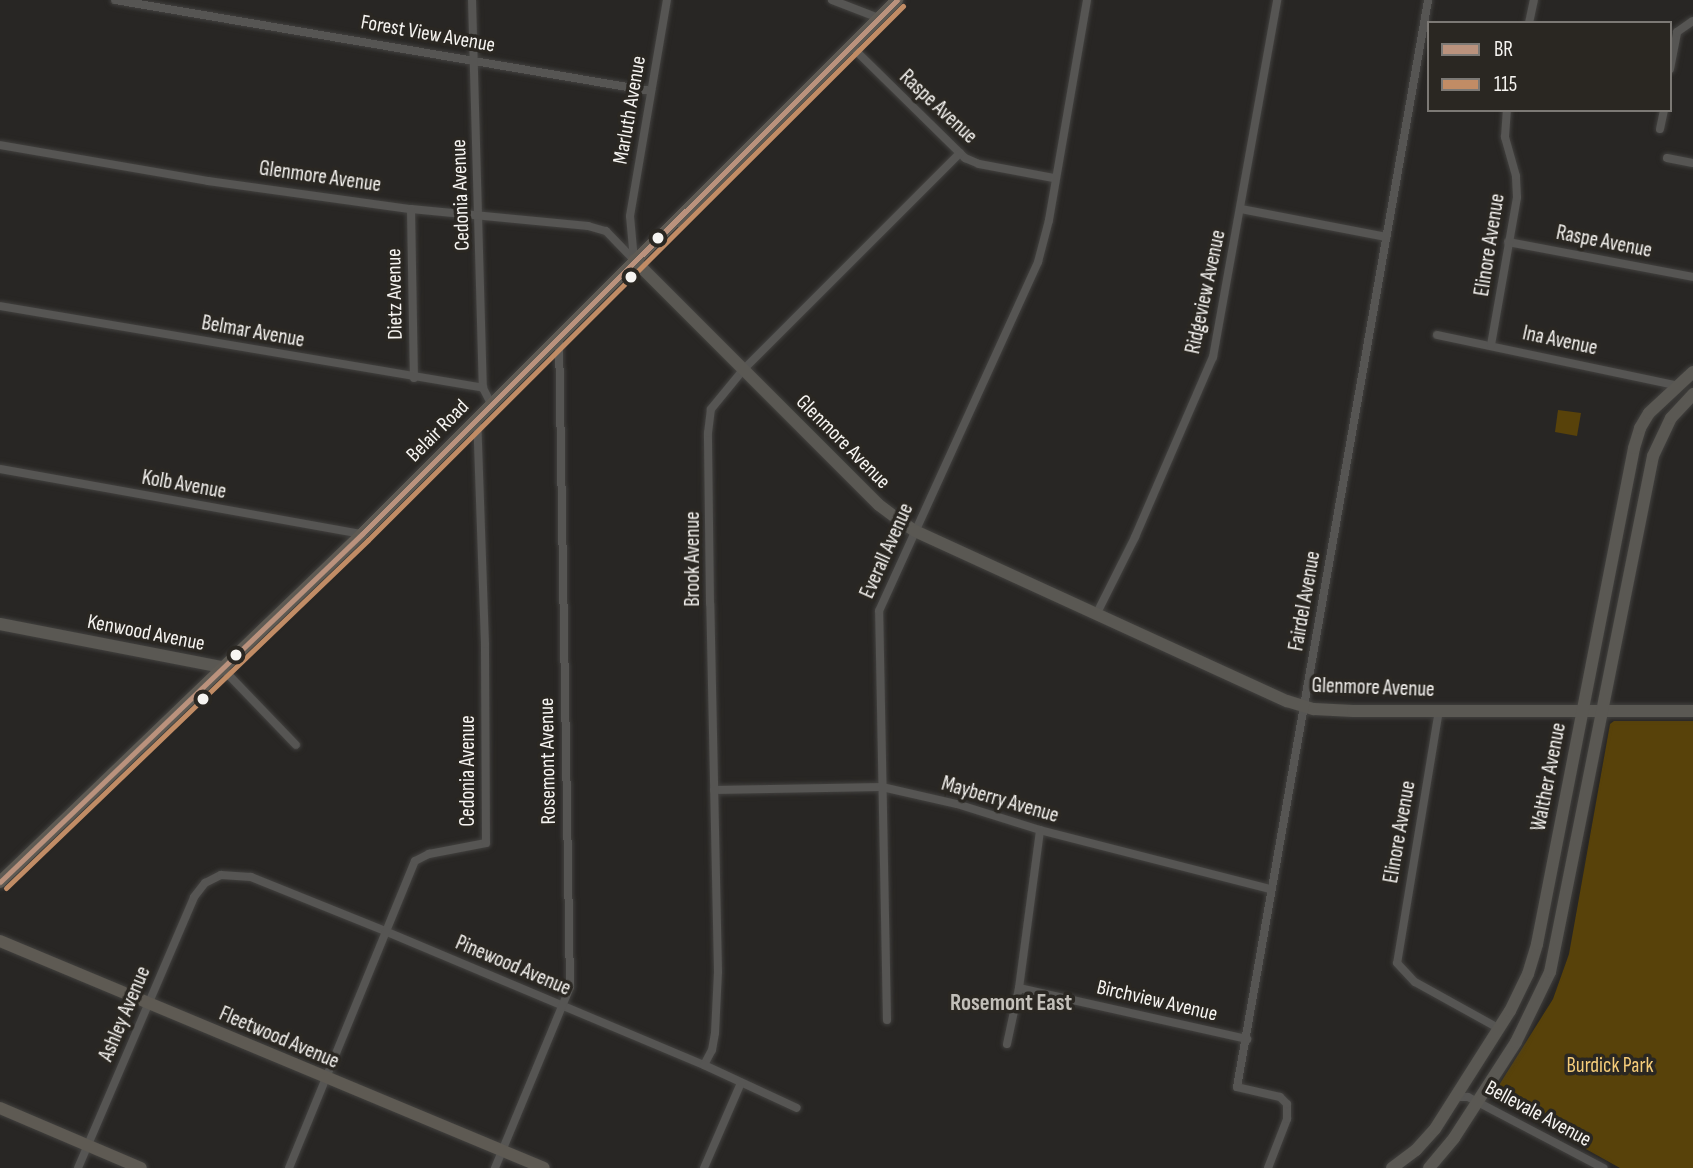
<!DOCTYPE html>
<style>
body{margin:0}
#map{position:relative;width:1693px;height:1168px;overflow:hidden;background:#282624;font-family:"Sofia Sans Condensed",sans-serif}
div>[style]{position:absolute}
.green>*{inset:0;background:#58420a}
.roads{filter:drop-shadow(0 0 2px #42413f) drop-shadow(0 0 2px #42413f)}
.street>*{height:8px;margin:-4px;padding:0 4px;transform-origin:4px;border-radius:4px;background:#565553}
.secondary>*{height:12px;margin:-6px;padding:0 6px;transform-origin:6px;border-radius:6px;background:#5a5853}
.primary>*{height:12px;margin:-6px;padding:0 6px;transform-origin:6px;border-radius:6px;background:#5e5a53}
.bus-1>*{height:5px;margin:-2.5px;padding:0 2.5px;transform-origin:2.5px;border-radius:2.5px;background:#ba927d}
.bus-2>*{height:5px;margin:-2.5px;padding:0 2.5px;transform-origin:2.5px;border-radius:2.5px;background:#c18c65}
.dots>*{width:19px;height:19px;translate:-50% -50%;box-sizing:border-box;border:4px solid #2a2722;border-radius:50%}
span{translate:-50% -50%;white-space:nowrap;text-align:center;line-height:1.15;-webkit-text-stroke:7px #2a2722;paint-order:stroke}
.street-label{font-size:21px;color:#f6f4f1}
.park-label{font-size:21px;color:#f6cd7a}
.neighbourhood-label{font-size:23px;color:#c2bfb9;font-weight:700}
.legend{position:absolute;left:1427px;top:21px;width:245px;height:91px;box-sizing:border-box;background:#2a2722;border:2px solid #7c7975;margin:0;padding:9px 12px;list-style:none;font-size:21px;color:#f6f4f1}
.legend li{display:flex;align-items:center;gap:14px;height:35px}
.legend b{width:35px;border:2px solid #7c7975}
</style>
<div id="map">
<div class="green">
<div style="clip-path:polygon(1558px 410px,1581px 413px,1577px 436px,1555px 432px)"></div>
<div style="clip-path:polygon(1614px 721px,1693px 721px,1693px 1168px,1620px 1168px,1494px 1098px,1494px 1093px,1553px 999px,1569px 954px,1610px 724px)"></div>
</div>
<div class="roads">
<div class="street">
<div style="left:115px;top:0;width:544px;rotate:9.64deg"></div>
<div style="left:472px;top:0;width:388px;rotate:88.4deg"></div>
<div style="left:483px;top:388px;width:18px;rotate:63deg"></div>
<div style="left:832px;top:0;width:50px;rotate:21deg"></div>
<div style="left:1529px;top:23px;width:24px;rotate:-78deg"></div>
<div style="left:851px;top:46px;width:160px;rotate:44.5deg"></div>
<div style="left:965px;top:158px;width:15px;rotate:23deg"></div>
<div style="left:979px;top:164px;width:76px;rotate:10.6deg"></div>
<div style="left:1670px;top:69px;width:38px;rotate:-79deg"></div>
<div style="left:1677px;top:32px;width:19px;rotate:-35deg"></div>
<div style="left:1660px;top:129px;width:19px;rotate:-78deg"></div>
<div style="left:0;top:145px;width:211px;rotate:9.8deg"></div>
<div style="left:208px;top:181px;width:205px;rotate:7.9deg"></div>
<div style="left:411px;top:209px;width:178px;rotate:5.5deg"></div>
<div style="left:588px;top:226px;width:19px;rotate:16deg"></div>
<div style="left:606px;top:231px;width:40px;rotate:46deg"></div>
<div style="left:1667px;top:158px;width:26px;rotate:11deg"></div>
<div style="left:411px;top:209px;width:169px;rotate:89deg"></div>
<div style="left:1241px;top:209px;width:148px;rotate:10.9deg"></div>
<div style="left:1508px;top:242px;width:188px;rotate:10.7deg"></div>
<div style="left:634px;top:260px;width:44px;rotate:-95.2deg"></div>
<div style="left:630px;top:216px;width:219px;rotate:-80.3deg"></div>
<div style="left:0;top:306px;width:490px;rotate:9.6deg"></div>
<div style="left:1437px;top:335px;width:243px;rotate:11.9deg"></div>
<div style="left:1491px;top:345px;width:150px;rotate:-80deg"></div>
<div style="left:1517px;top:197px;width:21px;rotate:-93deg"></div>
<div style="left:1516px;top:176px;width:41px;rotate:-105.8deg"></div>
<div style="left:1505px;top:137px;width:27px;rotate:-86deg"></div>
<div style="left:0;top:469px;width:368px;rotate:10.2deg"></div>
<div style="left:1097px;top:613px;width:85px;rotate:-63.4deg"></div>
<div style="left:1135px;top:537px;width:196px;rotate:-66.6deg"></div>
<div style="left:1213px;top:357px;width:363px;rotate:-79.8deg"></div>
<div style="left:221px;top:667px;width:108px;rotate:46.1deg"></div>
<div style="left:1439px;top:710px;width:256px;rotate:99.4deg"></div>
<div style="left:1397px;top:963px;width:26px;rotate:47deg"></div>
<div style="left:1415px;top:982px;width:95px;rotate:29deg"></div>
<div style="left:714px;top:790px;width:168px;rotate:-1deg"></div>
<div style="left:882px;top:787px;width:77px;rotate:12.8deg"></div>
<div style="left:957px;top:804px;width:87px;rotate:17.4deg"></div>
<div style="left:1040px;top:830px;width:237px;rotate:14.4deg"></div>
<div style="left:1019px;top:988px;width:234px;rotate:12.6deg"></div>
<div style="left:887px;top:1020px;width:409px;rotate:-91.1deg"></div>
<div style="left:879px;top:611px;width:384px;rotate:-65.5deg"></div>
<div style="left:1038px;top:262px;width:43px;rotate:-75.3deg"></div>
<div style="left:1049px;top:220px;width:223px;rotate:-80.2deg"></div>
<div style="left:1007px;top:1044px;width:57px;rotate:-77.9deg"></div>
<div style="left:1019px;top:988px;width:159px;rotate:-82.4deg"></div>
<div style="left:704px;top:1065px;width:17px;rotate:-62deg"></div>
<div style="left:712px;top:1050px;width:17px;rotate:-80deg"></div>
<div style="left:715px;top:1033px;width:61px;rotate:-87.2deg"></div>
<div style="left:718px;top:972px;width:368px;rotate:-91.2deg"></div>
<div style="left:710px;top:604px;width:171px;rotate:-90.7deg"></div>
<div style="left:708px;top:433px;width:24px;rotate:-83deg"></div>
<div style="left:711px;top:409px;width:50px;rotate:-50.6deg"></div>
<div style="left:743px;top:370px;width:307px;rotate:-45deg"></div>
<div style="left:1456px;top:1097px;width:12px"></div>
<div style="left:1468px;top:1097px;width:153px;rotate:27.7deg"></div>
<div style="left:78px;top:1168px;width:295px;rotate:-66.8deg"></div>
<div style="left:194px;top:897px;width:18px;rotate:-52deg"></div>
<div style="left:205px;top:883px;width:18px;rotate:-27deg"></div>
<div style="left:221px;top:875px;width:30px;rotate:4deg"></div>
<div style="left:251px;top:877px;width:144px;rotate:21.9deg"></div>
<div style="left:385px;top:931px;width:346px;rotate:22.8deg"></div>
<div style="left:704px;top:1065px;width:102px;rotate:24.8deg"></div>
<div style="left:289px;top:1168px;width:332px;rotate:-67.7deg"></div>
<div style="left:415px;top:861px;width:16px;rotate:-27deg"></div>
<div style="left:429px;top:854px;width:58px;rotate:-10.9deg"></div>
<div style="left:486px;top:843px;width:199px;rotate:-90.3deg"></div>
<div style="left:485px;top:644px;width:226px;rotate:-92deg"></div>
<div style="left:495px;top:1168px;width:196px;rotate:-67.5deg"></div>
<div style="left:570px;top:987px;width:649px;rotate:-90.97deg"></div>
<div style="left:704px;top:1168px;width:93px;rotate:-66.5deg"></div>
<div style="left:1268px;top:1168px;width:53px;rotate:-68.8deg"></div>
<div style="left:1287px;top:1119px;width:15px;rotate:-90deg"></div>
<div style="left:1287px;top:1104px;width:10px;rotate:-135deg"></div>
<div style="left:1280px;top:1097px;width:44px;rotate:-166.9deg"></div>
<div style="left:1237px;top:1087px;width:1104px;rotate:-80.03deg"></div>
</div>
<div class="secondary">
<div style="left:634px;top:260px;width:346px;rotate:45deg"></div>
<div style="left:879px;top:505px;width:25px;rotate:37deg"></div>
<div style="left:899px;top:520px;width:19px;rotate:35deg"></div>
<div style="left:915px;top:531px;width:409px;rotate:24.6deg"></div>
<div style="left:1287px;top:701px;width:28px;rotate:17deg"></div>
<div style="left:1314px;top:709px;width:39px;rotate:3deg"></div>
<div style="left:1353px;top:711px;width:340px"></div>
<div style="left:0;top:624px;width:225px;rotate:11deg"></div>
<div style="left:1392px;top:1168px;width:30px;rotate:-37deg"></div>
<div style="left:1416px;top:1150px;width:28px;rotate:-48deg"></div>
<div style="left:1435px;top:1129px;width:140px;rotate:-57.6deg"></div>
<div style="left:1510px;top:1011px;width:41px;rotate:-64.1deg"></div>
<div style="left:1528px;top:974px;width:31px;rotate:-73deg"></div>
<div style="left:1537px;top:944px;width:505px;rotate:-78.93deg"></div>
<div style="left:1634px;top:448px;width:21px;rotate:-73deg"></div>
<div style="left:1640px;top:428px;width:17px;rotate:-59deg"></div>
<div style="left:1649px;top:413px;width:60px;rotate:-43deg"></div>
<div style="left:1429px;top:1168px;width:39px;rotate:-50deg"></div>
<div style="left:1454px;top:1138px;width:114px;rotate:-57.1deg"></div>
<div style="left:1516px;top:1042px;width:78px;rotate:-64.1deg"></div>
<div style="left:1550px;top:972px;width:526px;rotate:-78.71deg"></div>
<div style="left:1653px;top:456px;width:42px;rotate:-64.7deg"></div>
<div style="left:1671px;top:418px;width:33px;rotate:-47deg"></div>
</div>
<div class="primary">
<div style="left:0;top:882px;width:502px;rotate:-43.87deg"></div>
<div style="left:362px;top:534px;width:756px;rotate:-44.95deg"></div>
<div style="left:0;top:941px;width:589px;rotate:22.65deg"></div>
<div style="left:0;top:1108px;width:153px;rotate:23.1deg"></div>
</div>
</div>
<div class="bus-1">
<div style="left:0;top:882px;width:502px;rotate:-43.87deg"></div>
<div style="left:362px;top:534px;width:756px;rotate:-44.95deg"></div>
</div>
<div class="bus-2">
<div style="left:6px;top:888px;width:502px;rotate:-43.87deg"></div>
<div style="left:368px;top:540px;width:756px;rotate:-44.95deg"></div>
</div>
<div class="dots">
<div style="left:658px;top:238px;background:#f6f4f1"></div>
<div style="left:631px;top:277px;background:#f6f4f1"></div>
<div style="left:236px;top:655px;background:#f6f4f1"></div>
<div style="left:203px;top:699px;background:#f6f4f1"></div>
</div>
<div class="street-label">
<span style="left:428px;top:34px;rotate:10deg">Forest View Avenue</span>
<span style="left:938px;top:107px;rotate:43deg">Raspe Avenue</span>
<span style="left:630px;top:110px;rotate:-80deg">Marluth Avenue</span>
<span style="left:320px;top:177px;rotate:8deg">Glenmore Avenue</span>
<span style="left:461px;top:195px;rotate:-92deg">Cedonia Avenue</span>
<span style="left:1604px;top:242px;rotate:11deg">Raspe Avenue</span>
<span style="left:1490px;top:245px;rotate:-81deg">Elinore Avenue</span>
<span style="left:1206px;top:292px;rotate:-78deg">Ridgeview Avenue</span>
<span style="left:395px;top:294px;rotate:-91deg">Dietz Avenue</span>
<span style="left:253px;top:332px;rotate:10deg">Belmar Avenue</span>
<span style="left:1560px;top:341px;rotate:12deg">Ina Avenue</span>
<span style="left:438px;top:431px;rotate:-45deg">Belair Road</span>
<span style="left:843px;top:442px;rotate:45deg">Glenmore Avenue</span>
<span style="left:184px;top:485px;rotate:10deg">Kolb Avenue</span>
<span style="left:887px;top:551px;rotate:-66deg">Everall Avenue</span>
<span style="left:693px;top:559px;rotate:-90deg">Brook Avenue</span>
<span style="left:1305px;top:601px;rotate:-80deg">Fairdel Avenue</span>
<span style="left:146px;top:633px;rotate:11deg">Kenwood Avenue</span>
<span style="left:1373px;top:688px;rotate:2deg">Glenmore Avenue</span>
<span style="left:548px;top:761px;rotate:-91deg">Rosemont Avenue</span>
<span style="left:468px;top:771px;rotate:-90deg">Cedonia Avenue</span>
<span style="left:1549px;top:777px;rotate:-79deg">Walther Avenue</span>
<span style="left:1000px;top:800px;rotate:16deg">Mayberry Avenue</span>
<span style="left:1400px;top:832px;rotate:-80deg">Elinore Avenue</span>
<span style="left:513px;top:966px;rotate:23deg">Pinewood Avenue</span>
<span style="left:1157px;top:1001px;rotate:13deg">Birchview Avenue</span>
<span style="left:125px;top:1014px;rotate:-67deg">Ashley Avenue</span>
<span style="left:279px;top:1038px;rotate:23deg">Fleetwood Avenue</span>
<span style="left:1538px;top:1114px;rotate:28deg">Bellevale Avenue</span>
</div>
<div class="park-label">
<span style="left:1610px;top:1066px">Burdick Park</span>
</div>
<div class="neighbourhood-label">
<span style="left:1011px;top:1003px">Rosemont East</span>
</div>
<ul class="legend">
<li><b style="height:9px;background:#ba927d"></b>BR</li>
<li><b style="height:9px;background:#c18c65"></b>115</li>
</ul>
</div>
